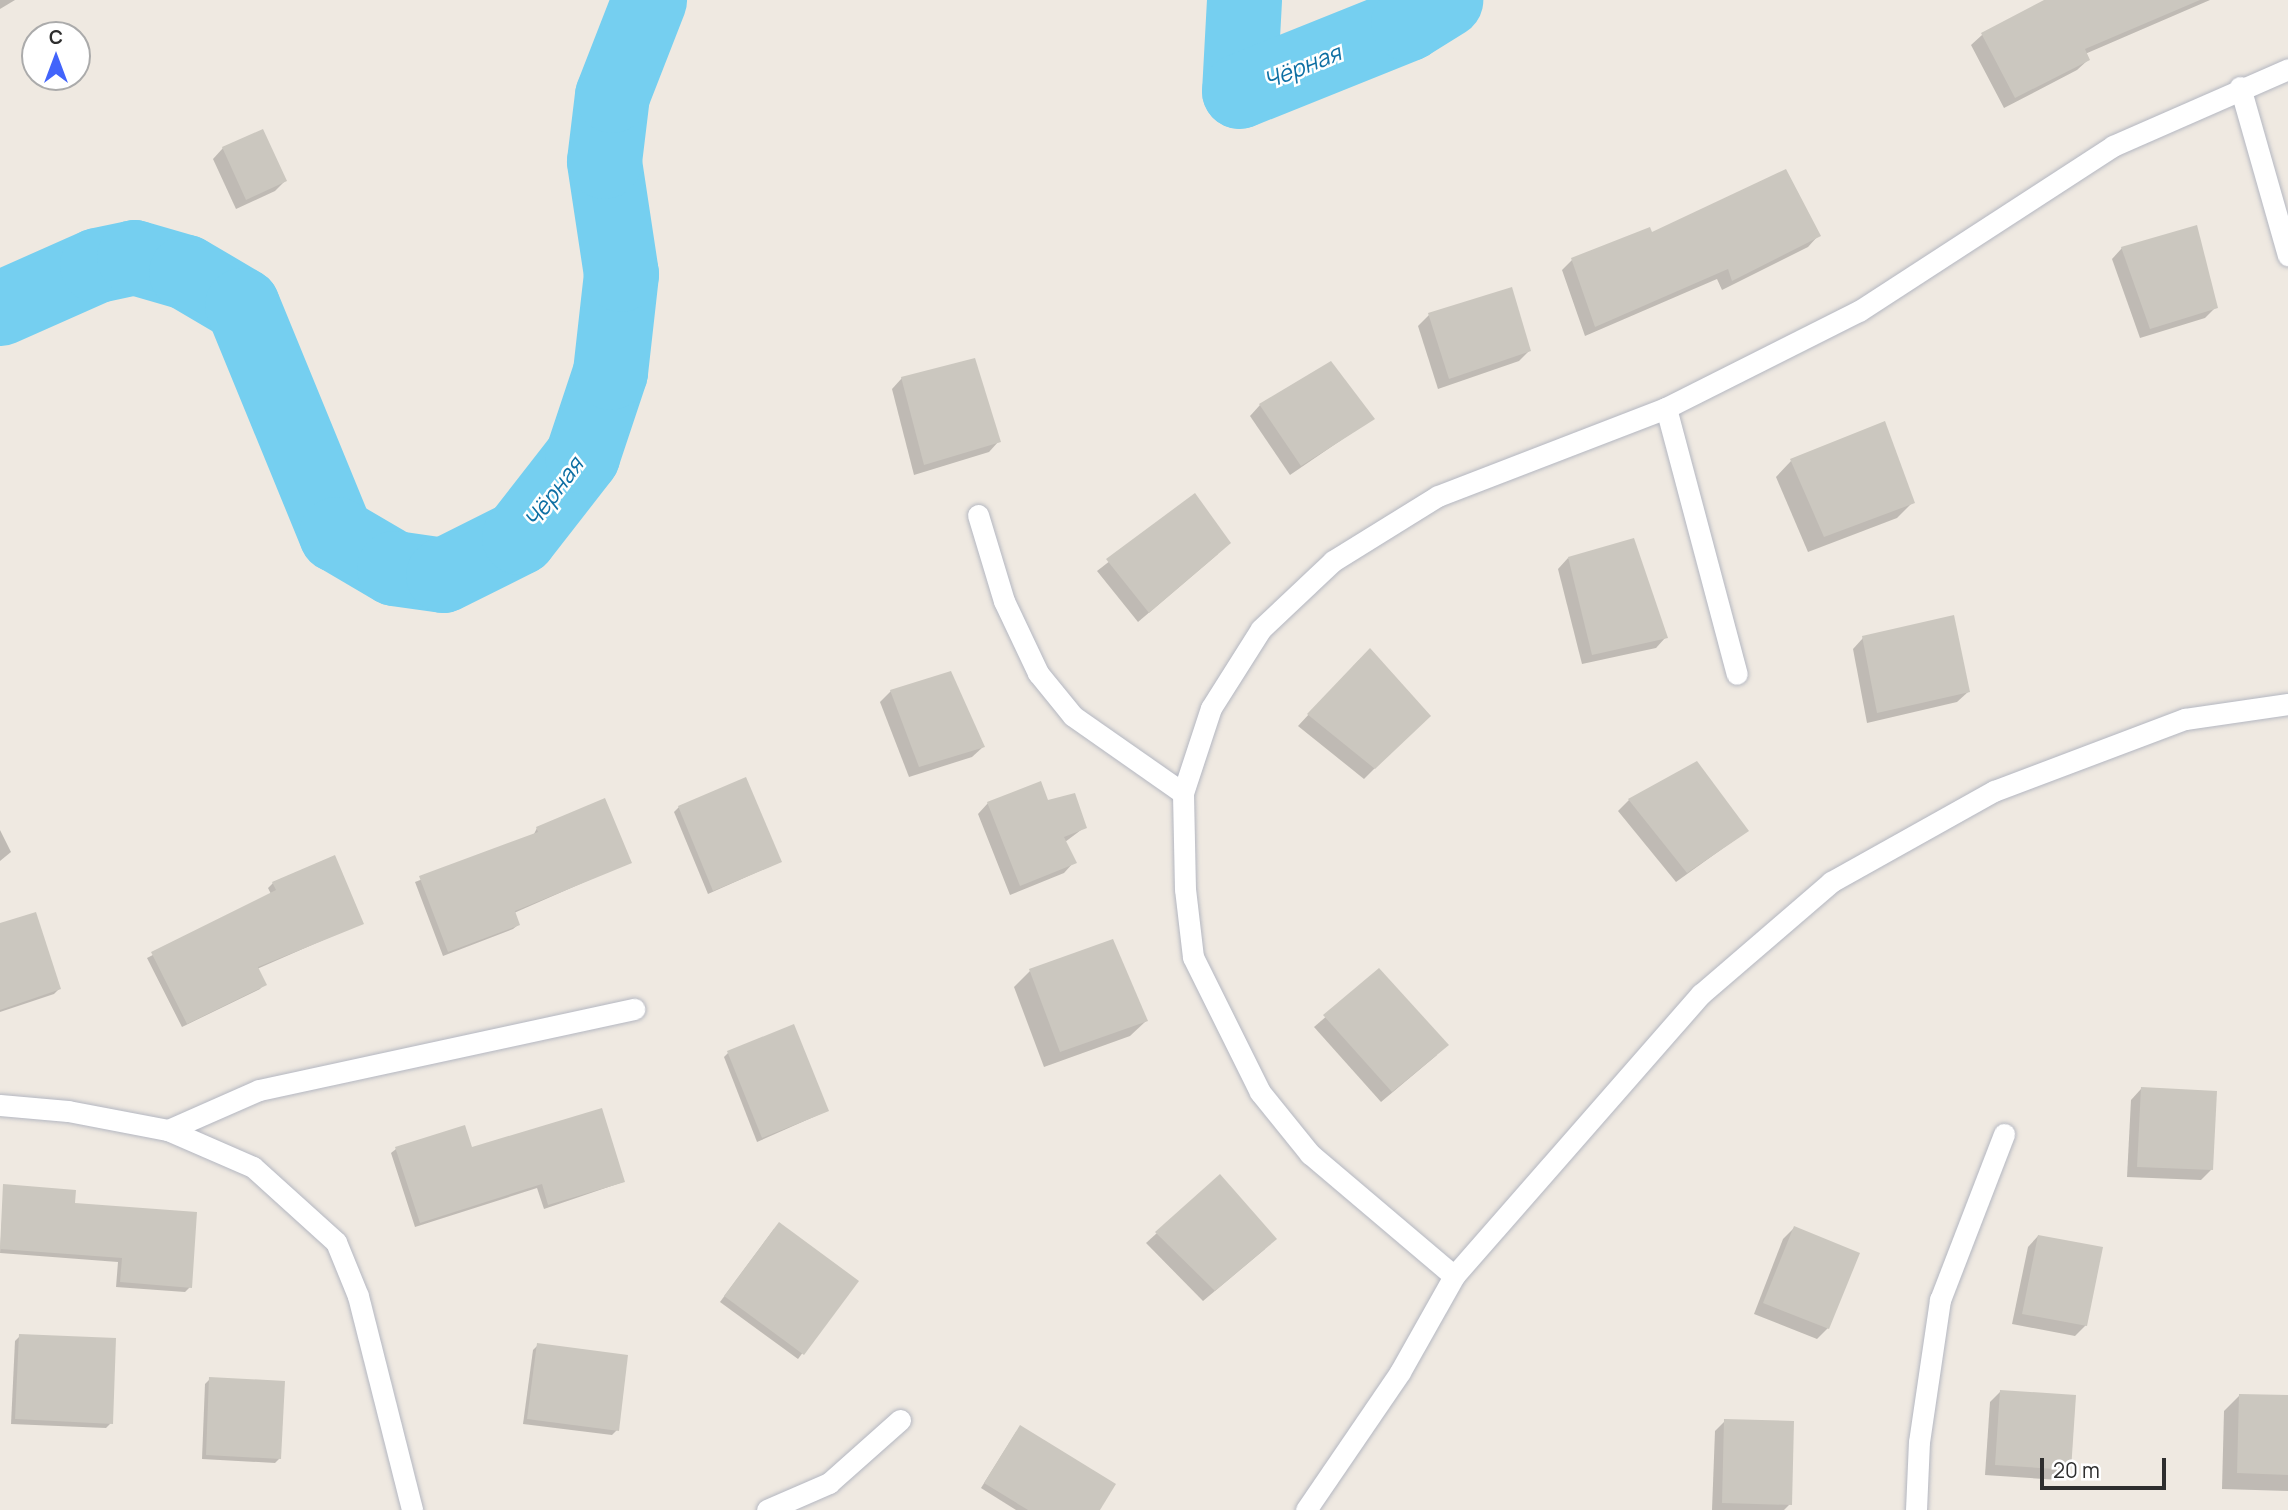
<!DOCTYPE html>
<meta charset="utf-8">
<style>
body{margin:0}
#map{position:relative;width:2288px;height:1510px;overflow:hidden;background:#efe9e1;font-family:Manrope,sans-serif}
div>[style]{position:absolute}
.shadow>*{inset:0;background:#0003}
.river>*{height:75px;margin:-37.5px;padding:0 37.5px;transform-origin:37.5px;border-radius:37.5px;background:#75cff0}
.building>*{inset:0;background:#cbc7bf}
.roads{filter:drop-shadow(0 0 2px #b4b7c1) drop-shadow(0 0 2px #b4b7c1)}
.service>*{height:21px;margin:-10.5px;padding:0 10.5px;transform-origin:10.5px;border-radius:10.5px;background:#fff}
span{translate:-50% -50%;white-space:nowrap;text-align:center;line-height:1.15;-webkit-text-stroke:5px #fff;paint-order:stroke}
.water-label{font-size:23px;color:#0d6fa3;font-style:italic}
.north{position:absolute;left:21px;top:21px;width:70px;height:70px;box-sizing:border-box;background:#fff;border:2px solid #ababab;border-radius:50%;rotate:0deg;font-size:19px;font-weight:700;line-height:28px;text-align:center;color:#2e2e2e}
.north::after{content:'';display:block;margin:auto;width:24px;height:32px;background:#4264fb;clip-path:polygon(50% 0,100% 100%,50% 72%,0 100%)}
.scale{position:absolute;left:2040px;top:1458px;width:126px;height:32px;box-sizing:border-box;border:4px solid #2e2e2e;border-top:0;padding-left:9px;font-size:21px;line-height:24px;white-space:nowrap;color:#2e2e2e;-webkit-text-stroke:5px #fff;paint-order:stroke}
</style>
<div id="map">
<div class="shadow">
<div style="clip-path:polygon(0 0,15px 0,0 9px)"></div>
<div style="clip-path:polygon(2047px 0,2210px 0,2085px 54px,2088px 60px,2077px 70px,2004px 108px,1971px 45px,1982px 35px)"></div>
<div style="clip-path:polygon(223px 148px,285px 181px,275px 191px,236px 209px,213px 159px)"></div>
<div style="clip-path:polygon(1651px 234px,1818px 236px,1808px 247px,1722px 290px,1717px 279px,1585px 336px,1562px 270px,1572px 260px)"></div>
<div style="clip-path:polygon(2122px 248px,2216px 307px,2205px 318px,2140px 338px,2112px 259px)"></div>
<div style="clip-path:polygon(1429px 315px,1529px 351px,1519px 361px,1438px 389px,1418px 326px)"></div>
<div style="clip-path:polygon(902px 378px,999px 441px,989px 452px,914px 475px,892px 389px)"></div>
<div style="clip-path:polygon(1260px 405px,1372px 419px,1290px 475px,1250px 416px)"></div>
<div style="clip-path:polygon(1791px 461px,1913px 502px,1897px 518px,1808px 552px,1776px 477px)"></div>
<div style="clip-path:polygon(1195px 495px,1218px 554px,1138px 622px,1097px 571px)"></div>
<div style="clip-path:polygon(1568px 558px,1666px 637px,1656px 648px,1582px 664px,1558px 569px)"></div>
<div style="clip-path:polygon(1863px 638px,1968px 692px,1957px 702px,1867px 723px,1853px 649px)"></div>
<div style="clip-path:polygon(1359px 660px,1428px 715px,1364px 779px,1298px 726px)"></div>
<div style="clip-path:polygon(891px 691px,983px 747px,972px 757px,909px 777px,880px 702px)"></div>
<div style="clip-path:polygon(1697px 763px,1747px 831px,1676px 882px,1618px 811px,1629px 800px)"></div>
<div style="clip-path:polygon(1047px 802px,1085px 827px,1065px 842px,1074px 862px,1064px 873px,1010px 895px,978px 814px,988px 803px)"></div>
<div style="clip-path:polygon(679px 807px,780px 862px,708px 894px,674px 812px)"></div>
<div style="clip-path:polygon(537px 828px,630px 862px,514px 913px,518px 925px,513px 929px,443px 956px,415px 882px,533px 836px)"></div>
<div style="clip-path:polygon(0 830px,11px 852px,0 861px)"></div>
<div style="clip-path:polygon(273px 883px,362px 923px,257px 969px,264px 984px,260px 989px,182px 1027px,147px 958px,271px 894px,268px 888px)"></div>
<div style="clip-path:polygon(0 925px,59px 989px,54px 994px,0 1012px)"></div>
<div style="clip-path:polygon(1030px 971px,1146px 1021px,1130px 1036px,1044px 1067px,1014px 987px)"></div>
<div style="clip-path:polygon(1379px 971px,1437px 1055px,1381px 1102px,1314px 1027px)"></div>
<div style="clip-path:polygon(728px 1053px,827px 1111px,757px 1142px,724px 1057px)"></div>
<div style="clip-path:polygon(2141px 1089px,2212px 1169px,2201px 1180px,2127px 1177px,2131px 1100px)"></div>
<div style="clip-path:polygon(396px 1149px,471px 1149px,623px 1182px,544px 1209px,537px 1188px,415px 1227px,391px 1153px)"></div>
<div style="clip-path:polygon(4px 1186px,74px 1204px,190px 1287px,185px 1292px,116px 1287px,118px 1262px,0 1253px)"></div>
<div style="clip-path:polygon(1794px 1228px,1828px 1328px,1817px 1339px,1754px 1314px,1783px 1239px)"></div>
<div style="clip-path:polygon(774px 1229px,856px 1281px,798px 1359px,720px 1302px)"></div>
<div style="clip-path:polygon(1157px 1233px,1265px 1249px,1203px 1301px,1146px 1243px)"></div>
<div style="clip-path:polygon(2038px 1236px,2086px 1325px,2075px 1336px,2012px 1324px,2028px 1247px)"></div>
<div style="clip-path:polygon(20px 1336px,111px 1423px,106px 1428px,11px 1424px,15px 1341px)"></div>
<div style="clip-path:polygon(538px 1345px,617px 1430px,612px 1435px,523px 1424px,533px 1350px)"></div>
<div style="clip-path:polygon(210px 1379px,280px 1458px,275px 1463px,202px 1459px,205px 1384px)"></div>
<div style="clip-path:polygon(2000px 1392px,2069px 1469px,2059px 1480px,1985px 1475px,1990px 1402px)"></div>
<div style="clip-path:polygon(2240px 1395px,2288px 1397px,2288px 1491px,2222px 1489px,2224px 1411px)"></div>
<div style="clip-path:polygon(1725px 1421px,1790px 1504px,1784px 1510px,1712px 1510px,1715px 1431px)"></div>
<div style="clip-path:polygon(1016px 1432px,1097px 1510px,1016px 1510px,981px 1488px)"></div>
</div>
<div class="river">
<div style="left:1244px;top:0;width:91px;rotate:93.1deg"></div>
<div style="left:1239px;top:91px;width:182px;rotate:-21.9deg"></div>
<div style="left:1408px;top:23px;width:44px;rotate:-31.9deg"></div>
<div style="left:0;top:308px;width:106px;rotate:-23.9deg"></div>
<div style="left:97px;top:265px;width:38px;rotate:-12deg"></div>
<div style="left:134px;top:257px;width:54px;rotate:16.1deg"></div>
<div style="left:186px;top:272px;width:65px;rotate:30.5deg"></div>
<div style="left:242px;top:305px;width:248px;rotate:67.7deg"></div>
<div style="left:336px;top:534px;width:67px;rotate:30.4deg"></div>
<div style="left:394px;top:568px;width:49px;rotate:8.1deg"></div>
<div style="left:443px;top:575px;width:85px;rotate:-26.6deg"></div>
<div style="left:519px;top:537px;width:103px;rotate:-52.1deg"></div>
<div style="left:582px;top:456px;width:89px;rotate:-71.6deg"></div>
<div style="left:610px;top:372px;width:99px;rotate:-83.6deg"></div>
<div style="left:621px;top:274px;width:114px;rotate:-98.6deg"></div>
<div style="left:604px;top:161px;width:66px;rotate:-83.1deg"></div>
<div style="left:612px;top:95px;width:102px;rotate:-68.7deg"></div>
</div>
<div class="building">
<div style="clip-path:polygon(2044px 0,2200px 0,2085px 49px,2090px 60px,2015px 98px,1981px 33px)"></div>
<div style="clip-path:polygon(263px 129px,287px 181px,246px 200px,222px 147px)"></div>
<div style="clip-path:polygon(1786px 169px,1821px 236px,1732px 281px,1728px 269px,1595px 327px,1571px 258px,1650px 227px,1652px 232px)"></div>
<div style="clip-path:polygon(2197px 225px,2218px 308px,2150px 329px,2121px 247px)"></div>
<div style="clip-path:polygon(1512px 287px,1531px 351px,1449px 379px,1428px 313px)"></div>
<div style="clip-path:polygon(975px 358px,1001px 442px,924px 465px,901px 377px)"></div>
<div style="clip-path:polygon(1331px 361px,1375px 419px,1301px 466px,1259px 404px)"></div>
<div style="clip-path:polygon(1885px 421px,1915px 503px,1824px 537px,1790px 459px)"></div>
<div style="clip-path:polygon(1195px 493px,1231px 543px,1149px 613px,1106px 559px)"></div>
<div style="clip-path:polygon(1634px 538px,1668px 638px,1592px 655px,1568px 557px)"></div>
<div style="clip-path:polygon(1954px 615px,1970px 692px,1877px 713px,1862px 636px)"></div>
<div style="clip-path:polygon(1370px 648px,1431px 716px,1375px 769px,1307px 714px)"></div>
<div style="clip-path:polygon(951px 671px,985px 747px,919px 767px,890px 690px)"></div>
<div style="clip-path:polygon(1697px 761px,1749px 831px,1687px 873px,1628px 799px)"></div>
<div style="clip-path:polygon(746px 777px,782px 862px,713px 891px,678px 806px)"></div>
<div style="clip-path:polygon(1041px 781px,1048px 800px,1075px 793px,1087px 828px,1064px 837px,1077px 863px,1020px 886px,987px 802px)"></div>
<div style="clip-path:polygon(605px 798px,632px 863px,515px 911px,520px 925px,448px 952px,419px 876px,538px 832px,536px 827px)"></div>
<div style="clip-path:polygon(335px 855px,364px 924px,258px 967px,267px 985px,187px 1024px,151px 952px,276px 890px,272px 882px)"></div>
<div style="clip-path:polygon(36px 912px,61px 989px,0 1010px,0 923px)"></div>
<div style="clip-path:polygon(1113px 939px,1148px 1021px,1060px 1052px,1029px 969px)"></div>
<div style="clip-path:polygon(1379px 968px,1449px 1045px,1392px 1092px,1323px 1015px)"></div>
<div style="clip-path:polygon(794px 1024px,829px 1111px,762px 1138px,727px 1051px)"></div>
<div style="clip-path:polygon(2141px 1087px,2217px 1091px,2213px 1170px,2137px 1167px)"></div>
<div style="clip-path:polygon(602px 1108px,625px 1182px,548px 1205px,542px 1184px,420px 1223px,395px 1147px,465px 1125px,472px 1147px)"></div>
<div style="clip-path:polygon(1220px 1174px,1277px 1239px,1215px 1291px,1155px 1232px)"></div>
<div style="clip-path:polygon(3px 1184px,76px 1190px,75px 1203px,197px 1212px,192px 1288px,120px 1282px,122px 1258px,0 1249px)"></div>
<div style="clip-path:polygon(779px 1222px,859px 1281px,804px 1355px,724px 1296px)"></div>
<div style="clip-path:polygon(1794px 1226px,1860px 1253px,1829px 1329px,1763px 1303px)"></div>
<div style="clip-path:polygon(2038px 1235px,2103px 1247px,2087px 1326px,2022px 1314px)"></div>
<div style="clip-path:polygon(19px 1334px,116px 1338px,113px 1424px,15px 1419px)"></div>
<div style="clip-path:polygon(537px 1343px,628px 1355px,619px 1431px,527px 1419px)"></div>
<div style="clip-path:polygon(209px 1377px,285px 1381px,281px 1459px,206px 1455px)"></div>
<div style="clip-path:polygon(2000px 1390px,2076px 1395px,2071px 1470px,1995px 1465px)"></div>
<div style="clip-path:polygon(2239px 1394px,2288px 1395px,2288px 1475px,2237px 1473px)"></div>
<div style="clip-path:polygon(1724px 1419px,1794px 1421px,1792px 1505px,1722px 1503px)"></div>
<div style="clip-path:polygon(1020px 1425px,1116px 1484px,1100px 1510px,1028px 1510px,984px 1483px)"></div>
</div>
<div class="roads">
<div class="service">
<div style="left:2240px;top:87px;width:175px;rotate:74.1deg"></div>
<div style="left:1666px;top:408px;width:275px;rotate:75.1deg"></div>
<div style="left:978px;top:515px;width:90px;rotate:73.2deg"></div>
<div style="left:1004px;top:601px;width:80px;rotate:64.7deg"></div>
<div style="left:1038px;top:673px;width:55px;rotate:50.9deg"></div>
<div style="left:1073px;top:716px;width:134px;rotate:35deg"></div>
<div style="left:0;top:1105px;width:68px;rotate:5deg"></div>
<div style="left:68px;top:1111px;width:102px;rotate:10.8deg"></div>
<div style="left:168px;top:1130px;width:93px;rotate:23.5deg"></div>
<div style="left:253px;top:1167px;width:112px;rotate:42.1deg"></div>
<div style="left:336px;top:1242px;width:58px;rotate:67.8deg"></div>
<div style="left:358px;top:1296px;width:221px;rotate:75.8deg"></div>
<div style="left:168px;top:1130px;width:99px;rotate:-23.7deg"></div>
<div style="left:259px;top:1090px;width:384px;rotate:-12.2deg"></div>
<div style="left:1454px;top:1276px;width:189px;rotate:-139.7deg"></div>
<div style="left:1310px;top:1154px;width:80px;rotate:-128.9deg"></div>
<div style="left:1260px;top:1092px;width:151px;rotate:-116.4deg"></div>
<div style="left:1193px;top:957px;width:68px;rotate:-96.7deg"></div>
<div style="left:1185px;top:889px;width:96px;rotate:-91.2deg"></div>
<div style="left:1183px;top:793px;width:89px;rotate:-71.8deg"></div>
<div style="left:1211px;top:708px;width:93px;rotate:-57.7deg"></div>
<div style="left:1261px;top:629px;width:99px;rotate:-43.4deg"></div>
<div style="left:1333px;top:561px;width:123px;rotate:-31.8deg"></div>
<div style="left:1438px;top:496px;width:244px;rotate:-21.1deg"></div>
<div style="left:1666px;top:408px;width:216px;rotate:-26.7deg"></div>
<div style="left:1859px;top:311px;width:303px;rotate:-33deg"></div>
<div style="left:2113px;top:146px;width:191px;rotate:-23.7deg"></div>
<div style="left:767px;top:1510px;width:68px;rotate:-23.5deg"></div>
<div style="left:829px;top:1483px;width:95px;rotate:-41.6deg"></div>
<div style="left:1306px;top:1510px;width:167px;rotate:-55.7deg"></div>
<div style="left:1400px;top:1372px;width:110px;rotate:-60.6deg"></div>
<div style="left:1454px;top:1276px;width:375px;rotate:-48.8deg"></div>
<div style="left:1701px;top:994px;width:172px;rotate:-40.7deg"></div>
<div style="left:1831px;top:882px;width:187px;rotate:-29.2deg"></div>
<div style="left:1994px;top:791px;width:204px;rotate:-20.7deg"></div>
<div style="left:2185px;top:719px;width:104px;rotate:-8.3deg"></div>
<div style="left:1916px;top:1510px;width:68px;rotate:-87.5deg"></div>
<div style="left:1919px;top:1442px;width:144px;rotate:-81.6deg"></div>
<div style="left:1940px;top:1300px;width:178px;rotate:-68.9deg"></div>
</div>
</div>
<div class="water-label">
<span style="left:1302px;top:66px;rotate:-22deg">Чёрная</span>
<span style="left:553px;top:492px;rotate:-53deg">Чёрная</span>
</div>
<div class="north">С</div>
<div class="scale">20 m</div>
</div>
